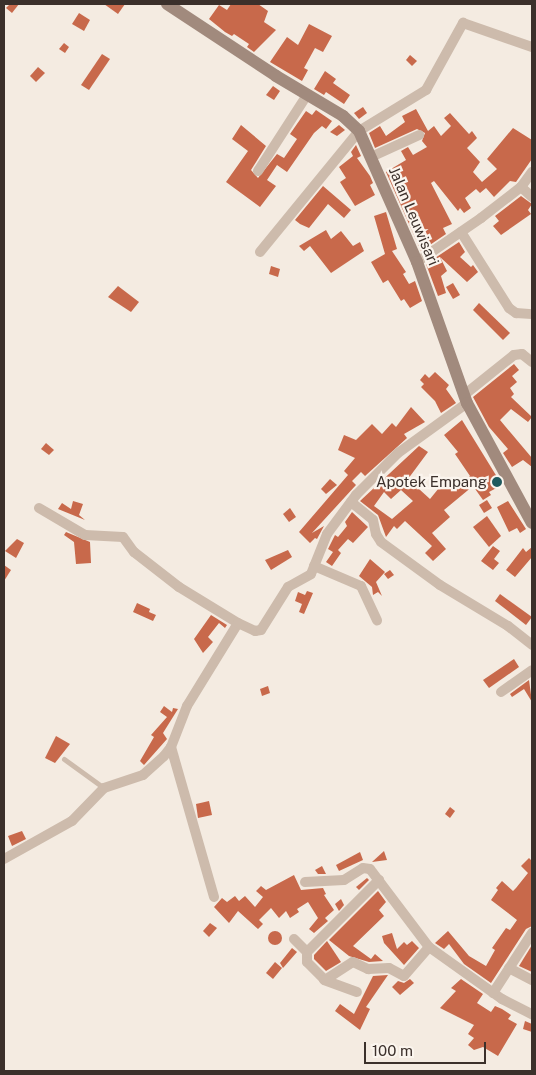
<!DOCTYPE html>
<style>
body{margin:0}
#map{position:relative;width:536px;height:1075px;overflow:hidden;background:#f4ebe1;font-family:"Public Sans",sans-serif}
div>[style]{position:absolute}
.building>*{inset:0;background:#c8694b}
.round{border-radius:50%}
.lane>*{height:5px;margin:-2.5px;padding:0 2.5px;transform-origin:2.5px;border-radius:2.5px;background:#cdbbac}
.street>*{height:10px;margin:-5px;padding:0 5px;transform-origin:5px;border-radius:5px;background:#cdbbac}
.secondary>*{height:12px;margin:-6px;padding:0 6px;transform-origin:6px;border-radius:6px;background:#a18a7d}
.dots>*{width:14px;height:14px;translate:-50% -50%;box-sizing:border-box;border:2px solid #fbf5ee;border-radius:50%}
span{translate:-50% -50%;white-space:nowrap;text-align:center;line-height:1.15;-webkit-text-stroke:4.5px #fbf5ee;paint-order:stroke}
.street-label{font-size:15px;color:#3b302b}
.poi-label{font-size:15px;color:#3b302b}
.right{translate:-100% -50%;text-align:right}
.frame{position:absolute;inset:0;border:5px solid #3b302b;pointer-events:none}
.scale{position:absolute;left:364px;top:1042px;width:122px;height:22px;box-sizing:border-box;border:2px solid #3b302b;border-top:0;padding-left:6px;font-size:15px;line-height:18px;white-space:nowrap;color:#3b302b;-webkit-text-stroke:4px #fbf5ee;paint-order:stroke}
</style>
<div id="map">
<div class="building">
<div style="clip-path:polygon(10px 4px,19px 4px,12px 13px,6px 8px)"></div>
<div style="clip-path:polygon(104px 4px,125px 4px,118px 14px)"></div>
<div style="clip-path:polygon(231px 4px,258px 4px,268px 11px,264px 22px,276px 30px,254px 52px,247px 47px,249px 44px,234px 34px,232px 36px,225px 32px,209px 19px,219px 5px,227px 10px)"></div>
<div style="clip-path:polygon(79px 13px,90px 20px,84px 31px,72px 24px)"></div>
<div style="clip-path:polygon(309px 24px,332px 36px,323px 52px,315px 48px,304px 68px,308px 70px,302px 81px,270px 62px,287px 37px,298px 45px)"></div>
<div style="clip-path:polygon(64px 43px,69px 47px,65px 53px,59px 49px)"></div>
<div style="clip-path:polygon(102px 54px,110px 59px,89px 90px,81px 85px)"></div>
<div style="clip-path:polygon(410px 55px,417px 61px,412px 66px,406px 60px)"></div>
<div style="clip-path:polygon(38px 67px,45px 73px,36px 82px,30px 76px)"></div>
<div style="clip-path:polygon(325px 71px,336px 79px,333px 83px,350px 95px,344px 104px,326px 92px,324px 95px,314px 89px)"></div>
<div style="clip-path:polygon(273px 86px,280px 91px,274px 100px,266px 95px)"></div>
<div style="clip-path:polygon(363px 107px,367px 113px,359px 119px,354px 113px)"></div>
<div style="clip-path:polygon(416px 109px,428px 131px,434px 126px,441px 136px,451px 126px,444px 118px,450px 113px,469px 134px,472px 131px,477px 138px,467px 148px,480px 162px,473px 172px,482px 182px,497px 169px,487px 159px,513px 128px,532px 140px,532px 159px,516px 182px,510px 181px,494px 197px,486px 188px,480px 193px,476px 189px,465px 198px,471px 208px,464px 213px,460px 208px,458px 211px,434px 181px,431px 183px,452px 224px,443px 228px,446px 234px,421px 251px,386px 172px,406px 160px,401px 151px,408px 147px,413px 155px,427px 147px,422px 141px,425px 133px,417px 129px,375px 148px,369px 133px,380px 126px,386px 136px,405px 122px,402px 116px)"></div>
<div style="clip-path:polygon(316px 110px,332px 121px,326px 129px,322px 126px,314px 133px,287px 172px,277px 165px,267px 180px,276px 186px,260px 207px,226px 182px,248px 151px,232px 139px,241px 125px,266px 146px,251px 170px,258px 178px,277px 154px,284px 158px,297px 139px,290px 134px,306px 111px,312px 115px)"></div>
<div style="clip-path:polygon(339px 125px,345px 130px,337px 136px,330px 132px)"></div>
<div style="clip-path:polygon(356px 145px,361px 156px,357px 158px,370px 176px,373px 183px,370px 185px,375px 195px,355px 206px,340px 182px,346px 178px,339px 167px,353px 156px,351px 152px)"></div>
<div style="clip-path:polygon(323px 186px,351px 210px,344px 218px,328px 204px,309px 228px,300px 224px,295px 220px)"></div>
<div style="clip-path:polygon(521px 196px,532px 204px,528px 210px,531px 214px,501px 235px,493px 226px,499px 221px,495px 216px)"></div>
<div style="clip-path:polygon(386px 212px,397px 249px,392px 251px,406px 272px,403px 274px,409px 284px,415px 281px,422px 301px,410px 308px,404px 299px,401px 301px,388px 280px,383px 283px,371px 262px,385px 254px,374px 216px)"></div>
<div style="clip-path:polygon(326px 230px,331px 239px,341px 231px,353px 246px,360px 242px,364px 251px,331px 273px,310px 246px,304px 251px,299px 246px)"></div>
<div style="clip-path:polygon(459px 242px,465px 252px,460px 257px,471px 267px,473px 265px,478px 272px,467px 282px,440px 257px,447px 271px,441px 276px,446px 293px,438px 296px,426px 264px)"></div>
<div style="clip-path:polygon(271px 266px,280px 269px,278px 277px,269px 274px)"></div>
<div style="clip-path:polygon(453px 283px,460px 295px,453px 299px,446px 287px)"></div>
<div style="clip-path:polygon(118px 286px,139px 302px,131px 312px,108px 297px)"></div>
<div style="clip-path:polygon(479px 303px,510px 333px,503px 340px,473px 310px)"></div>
<div style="clip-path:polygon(514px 364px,519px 370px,512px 376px,517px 382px,510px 388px,514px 394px,511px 397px,532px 417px,528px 422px,511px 409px,500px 420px,532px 458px,532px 467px,523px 460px,512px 467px,503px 453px,508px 449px,489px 427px,473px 397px)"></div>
<div style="clip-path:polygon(435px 372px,449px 385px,446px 389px,456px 403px,441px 413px,435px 401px,421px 387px,424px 384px,420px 380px,425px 374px,429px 378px)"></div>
<div style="clip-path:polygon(411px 407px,425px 422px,404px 434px,407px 438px,365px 476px,361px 472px,352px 481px,356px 485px,312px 533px,324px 526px,317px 539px,315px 538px,310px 543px,299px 532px,348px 475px,344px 471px,355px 458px,338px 450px,344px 435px,356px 440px,372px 424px,382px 434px,392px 423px,396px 427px)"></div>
<div style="clip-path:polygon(evenodd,462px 420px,502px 485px,489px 492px,491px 495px,483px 500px,473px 486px,444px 510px,450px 517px,432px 533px,446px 549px,433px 561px,425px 553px,432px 546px,405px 521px,397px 529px,394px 526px,386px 537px,378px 515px,360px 501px,419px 446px,428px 452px,408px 479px,430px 499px,443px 483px,452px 490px,470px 476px,455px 454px,458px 452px,444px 435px,462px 420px,401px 490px,413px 501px,392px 519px,374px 506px,384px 492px,391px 499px,401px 490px)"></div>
<div style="clip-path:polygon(46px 443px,54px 450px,49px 455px,41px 449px)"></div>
<div style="clip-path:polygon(330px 479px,337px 485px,326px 494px,321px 489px)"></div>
<div style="clip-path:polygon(487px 500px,492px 508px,484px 513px,479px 505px)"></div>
<div style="clip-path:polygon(73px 501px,83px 504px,79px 515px,85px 520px,58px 509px,62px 503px,71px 509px)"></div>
<div style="clip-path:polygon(508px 501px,526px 529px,520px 533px,517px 528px,509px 532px,497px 507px)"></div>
<div style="clip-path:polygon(290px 508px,296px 517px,289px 522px,283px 514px)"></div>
<div style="clip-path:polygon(352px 512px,368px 527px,353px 543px,348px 539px,338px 550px,341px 553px,332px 566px,326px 562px,333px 552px,328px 549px,335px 535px,338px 537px,347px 526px,345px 522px)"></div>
<div style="clip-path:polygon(487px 516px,501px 536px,489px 547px,473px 527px)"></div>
<div style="clip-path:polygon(66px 532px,90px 542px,91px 563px,76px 564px,74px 542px,64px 535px)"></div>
<div style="clip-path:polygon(17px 539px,24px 543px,16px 558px,5px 551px)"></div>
<div style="clip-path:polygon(493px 546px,500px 551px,494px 559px,499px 563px,493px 570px,481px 561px)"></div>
<div style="clip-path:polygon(532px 547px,532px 557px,515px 577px,506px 570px,523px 548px,526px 552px)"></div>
<div style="clip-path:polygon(288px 550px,292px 557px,271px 570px,265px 560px)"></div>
<div style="clip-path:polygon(370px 559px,385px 572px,376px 582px,382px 596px,378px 592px,373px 595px,372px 587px,359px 576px)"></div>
<div style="clip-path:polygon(4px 565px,11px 570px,4px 581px)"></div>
<div style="clip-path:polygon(390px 570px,394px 575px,388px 579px,384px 574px)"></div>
<div style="clip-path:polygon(307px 591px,313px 593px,304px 614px,299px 612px,302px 604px,295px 601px,298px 592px,305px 595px)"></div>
<div style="clip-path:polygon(500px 594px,532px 617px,526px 625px,495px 601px)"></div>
<div style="clip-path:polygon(137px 603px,150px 609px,149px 612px,156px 615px,153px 621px,133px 612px)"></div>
<div style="clip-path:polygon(211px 615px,227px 625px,225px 628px,219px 623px,208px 637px,213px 642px,203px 653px,194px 639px)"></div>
<div style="clip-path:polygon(514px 659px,519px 667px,489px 688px,483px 680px)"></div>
<div style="clip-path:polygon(529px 680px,532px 702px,524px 689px,512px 697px,510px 694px)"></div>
<div style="clip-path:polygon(268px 686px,270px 693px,262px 696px,260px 689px)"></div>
<div style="clip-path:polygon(164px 706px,172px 712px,173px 708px,178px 709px,163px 733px,167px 739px,144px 765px,140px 761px,154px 737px,151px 735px,167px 717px,160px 712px)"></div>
<div style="clip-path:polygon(56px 736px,70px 744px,55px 763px,45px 758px)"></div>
<div style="clip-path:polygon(209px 801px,212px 815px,198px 818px,196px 804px)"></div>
<div style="clip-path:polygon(450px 807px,455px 811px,450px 818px,445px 814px)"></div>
<div style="clip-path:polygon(22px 831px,26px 839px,12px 846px,8px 836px)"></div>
<div style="clip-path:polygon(384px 851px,387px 860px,372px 862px)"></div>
<div style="clip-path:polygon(360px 852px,363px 860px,339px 871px,336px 865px)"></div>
<div style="clip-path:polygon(529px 858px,532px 861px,532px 926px,526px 929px,491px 983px,464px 964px,449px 944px,444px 949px,435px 943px,448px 931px,469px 956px,486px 966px,495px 950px,492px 948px,506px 928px,510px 930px,517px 920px,491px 900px,498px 890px,496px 888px,502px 881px,513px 891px,516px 888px,528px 873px,521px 866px)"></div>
<div style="clip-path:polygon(322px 866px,326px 874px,318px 874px,315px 870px)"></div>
<div style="clip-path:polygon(294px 875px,301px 890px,323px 888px,326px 894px,324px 895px,334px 910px,325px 918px,328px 921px,314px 933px,309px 929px,318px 918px,308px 902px,297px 909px,299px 912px,290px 918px,286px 911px,279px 918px,271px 908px,259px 920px,263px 924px,258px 929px,238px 911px,229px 923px,214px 907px,222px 898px,227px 902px,235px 896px,239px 901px,245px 896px,255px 907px,263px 897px,256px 891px,261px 886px,266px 890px)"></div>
<div style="clip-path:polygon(367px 878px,369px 880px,359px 890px,356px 887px)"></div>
<div style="clip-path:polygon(378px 891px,386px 902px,379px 910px,384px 916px,353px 946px,371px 959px,375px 954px,383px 961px,369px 962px,349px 956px,329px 940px)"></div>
<div style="clip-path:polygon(341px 899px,344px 905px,339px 911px,335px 904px)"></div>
<div style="clip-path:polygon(210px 923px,217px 928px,209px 937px,203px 931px)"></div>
<div class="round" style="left:268px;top:931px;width:14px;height:14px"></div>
<div style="clip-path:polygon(392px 933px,397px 949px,404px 942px,407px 945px,412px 941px,419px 948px,404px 965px,384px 943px,382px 936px)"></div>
<div style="clip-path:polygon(327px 941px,341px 962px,326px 971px,314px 959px,314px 955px)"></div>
<div style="clip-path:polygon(532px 945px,532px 972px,519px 966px)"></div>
<div style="clip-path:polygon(292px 948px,297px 952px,283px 968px,280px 963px)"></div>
<div style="clip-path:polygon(275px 962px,282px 968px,273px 979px,266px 973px)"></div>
<div style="clip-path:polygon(388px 975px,366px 1007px,370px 1009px,360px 1030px,335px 1011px,340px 1004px,354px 1014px,373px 976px)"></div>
<div style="clip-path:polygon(410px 979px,414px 983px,400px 995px,392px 987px,398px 981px,404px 983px)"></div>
<div style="clip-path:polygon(461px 979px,483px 994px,477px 1003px,491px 1012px,495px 1006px,502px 1009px,511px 1015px,508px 1019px,517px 1024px,498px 1056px,483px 1047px,474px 1050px,468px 1045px,474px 1038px,468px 1034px,474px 1025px,440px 1008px,456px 991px,451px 988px)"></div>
<div style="clip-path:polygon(525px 1021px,532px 1024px,532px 1032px,523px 1029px)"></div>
</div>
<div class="lane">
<div style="left:64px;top:759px;width:49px;rotate:35.9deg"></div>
</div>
<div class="street">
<div style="left:371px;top:157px;width:53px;rotate:-24.6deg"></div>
<div style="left:258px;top:171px;width:90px;rotate:-57.2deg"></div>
<div style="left:521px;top:187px;width:15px;rotate:42deg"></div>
<div style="left:461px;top:232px;width:90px;rotate:57.7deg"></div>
<div style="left:509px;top:308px;width:9px;rotate:36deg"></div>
<div style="left:516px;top:313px;width:16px;rotate:4deg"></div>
<div style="left:260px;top:252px;width:156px;rotate:-50.7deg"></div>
<div style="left:359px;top:131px;width:79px;rotate:-31.5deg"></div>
<div style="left:426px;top:90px;width:77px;rotate:-61.1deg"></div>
<div style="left:463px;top:23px;width:73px;rotate:19.2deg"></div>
<div style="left:417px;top:262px;width:78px;rotate:-34.5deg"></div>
<div style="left:481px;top:218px;width:51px;rotate:-37.8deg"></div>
<div style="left:521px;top:187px;width:19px;rotate:-54deg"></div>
<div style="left:464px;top:395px;width:64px;rotate:-38.7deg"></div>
<div style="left:514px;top:355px;width:8px;rotate:-7deg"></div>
<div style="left:522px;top:354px;width:13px;rotate:39deg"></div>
<div style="left:351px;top:502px;width:28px;rotate:39deg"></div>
<div style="left:373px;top:520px;width:14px;rotate:78deg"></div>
<div style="left:376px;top:534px;width:9px;rotate:58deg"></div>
<div style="left:381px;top:542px;width:73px;rotate:36.1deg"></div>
<div style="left:440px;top:585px;width:79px;rotate:31.1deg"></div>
<div style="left:508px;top:626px;width:31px;rotate:38deg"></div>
<div style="left:39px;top:508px;width:53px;rotate:30.4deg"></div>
<div style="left:85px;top:535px;width:38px;rotate:3deg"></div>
<div style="left:123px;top:537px;width:19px;rotate:54deg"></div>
<div style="left:134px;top:552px;width:57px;rotate:37.9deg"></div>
<div style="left:179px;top:587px;width:69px;rotate:31.4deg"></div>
<div style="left:314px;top:566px;width:51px;rotate:23.1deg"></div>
<div style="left:361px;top:586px;width:38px;rotate:65deg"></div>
<div style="left:501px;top:692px;width:38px;rotate:-35deg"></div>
<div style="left:171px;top:747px;width:156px;rotate:74deg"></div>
<div style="left:4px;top:859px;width:78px;rotate:-29.2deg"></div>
<div style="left:72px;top:821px;width:46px;rotate:-45.9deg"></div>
<div style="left:104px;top:788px;width:41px;rotate:-18.4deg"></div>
<div style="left:143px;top:775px;width:28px;rotate:-42deg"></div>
<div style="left:164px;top:756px;width:11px;rotate:-52deg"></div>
<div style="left:171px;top:747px;width:44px;rotate:-68.7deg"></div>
<div style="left:187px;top:706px;width:97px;rotate:-58.4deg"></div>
<div style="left:238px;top:623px;width:19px;rotate:25deg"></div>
<div style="left:255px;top:631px;width:6px;rotate:-9deg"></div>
<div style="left:261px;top:630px;width:51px;rotate:-57.9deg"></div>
<div style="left:288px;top:587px;width:26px;rotate:-29deg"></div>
<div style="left:311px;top:574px;width:43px;rotate:-68.2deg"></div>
<div style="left:327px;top:534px;width:49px;rotate:-53.4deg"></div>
<div style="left:356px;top:495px;width:59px;rotate:-45deg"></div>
<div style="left:398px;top:453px;width:85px;rotate:-35.9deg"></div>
<div style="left:305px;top:882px;width:39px;rotate:-3deg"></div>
<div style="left:344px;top:880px;width:22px;rotate:-32deg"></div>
<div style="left:363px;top:868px;width:7px;rotate:8deg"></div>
<div style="left:370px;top:869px;width:98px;rotate:52.9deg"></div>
<div style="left:429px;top:947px;width:90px;rotate:35.5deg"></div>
<div style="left:502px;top:999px;width:34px;rotate:27deg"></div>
<div style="left:294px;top:939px;width:18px;rotate:45deg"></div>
<div style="left:307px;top:952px;width:102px;rotate:-45deg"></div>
<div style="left:307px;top:952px;width:10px;rotate:90deg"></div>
<div style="left:307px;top:962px;width:25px;rotate:45deg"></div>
<div style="left:325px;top:980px;width:33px;rotate:-33deg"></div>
<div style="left:353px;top:962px;width:17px;rotate:25deg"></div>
<div style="left:368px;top:969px;width:21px;rotate:-3deg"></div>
<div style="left:389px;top:968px;width:17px;rotate:28deg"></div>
<div style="left:404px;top:976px;width:38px;rotate:-49deg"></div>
<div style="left:509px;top:968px;width:26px;rotate:28deg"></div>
<div style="left:324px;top:980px;width:35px;rotate:20deg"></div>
<div style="left:493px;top:993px;width:72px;rotate:-57deg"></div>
</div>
<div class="secondary">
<div style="left:167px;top:4px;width:131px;rotate:33.4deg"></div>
<div style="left:276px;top:76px;width:78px;rotate:30.8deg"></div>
<div style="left:343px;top:116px;width:22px;rotate:43deg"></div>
<div style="left:359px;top:131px;width:143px;rotate:66.1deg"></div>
<div style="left:417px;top:262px;width:150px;rotate:70.5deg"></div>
<div style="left:467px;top:403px;width:136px;rotate:61.6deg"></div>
</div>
<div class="dots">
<div style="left:497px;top:482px;background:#1f5a5e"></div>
</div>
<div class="street-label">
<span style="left:414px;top:216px;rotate:67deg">Jalan Leuwisari</span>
</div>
<div class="poi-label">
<span class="right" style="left:487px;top:482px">Apotek Empang</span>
</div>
<div class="frame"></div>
<div class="scale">100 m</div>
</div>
